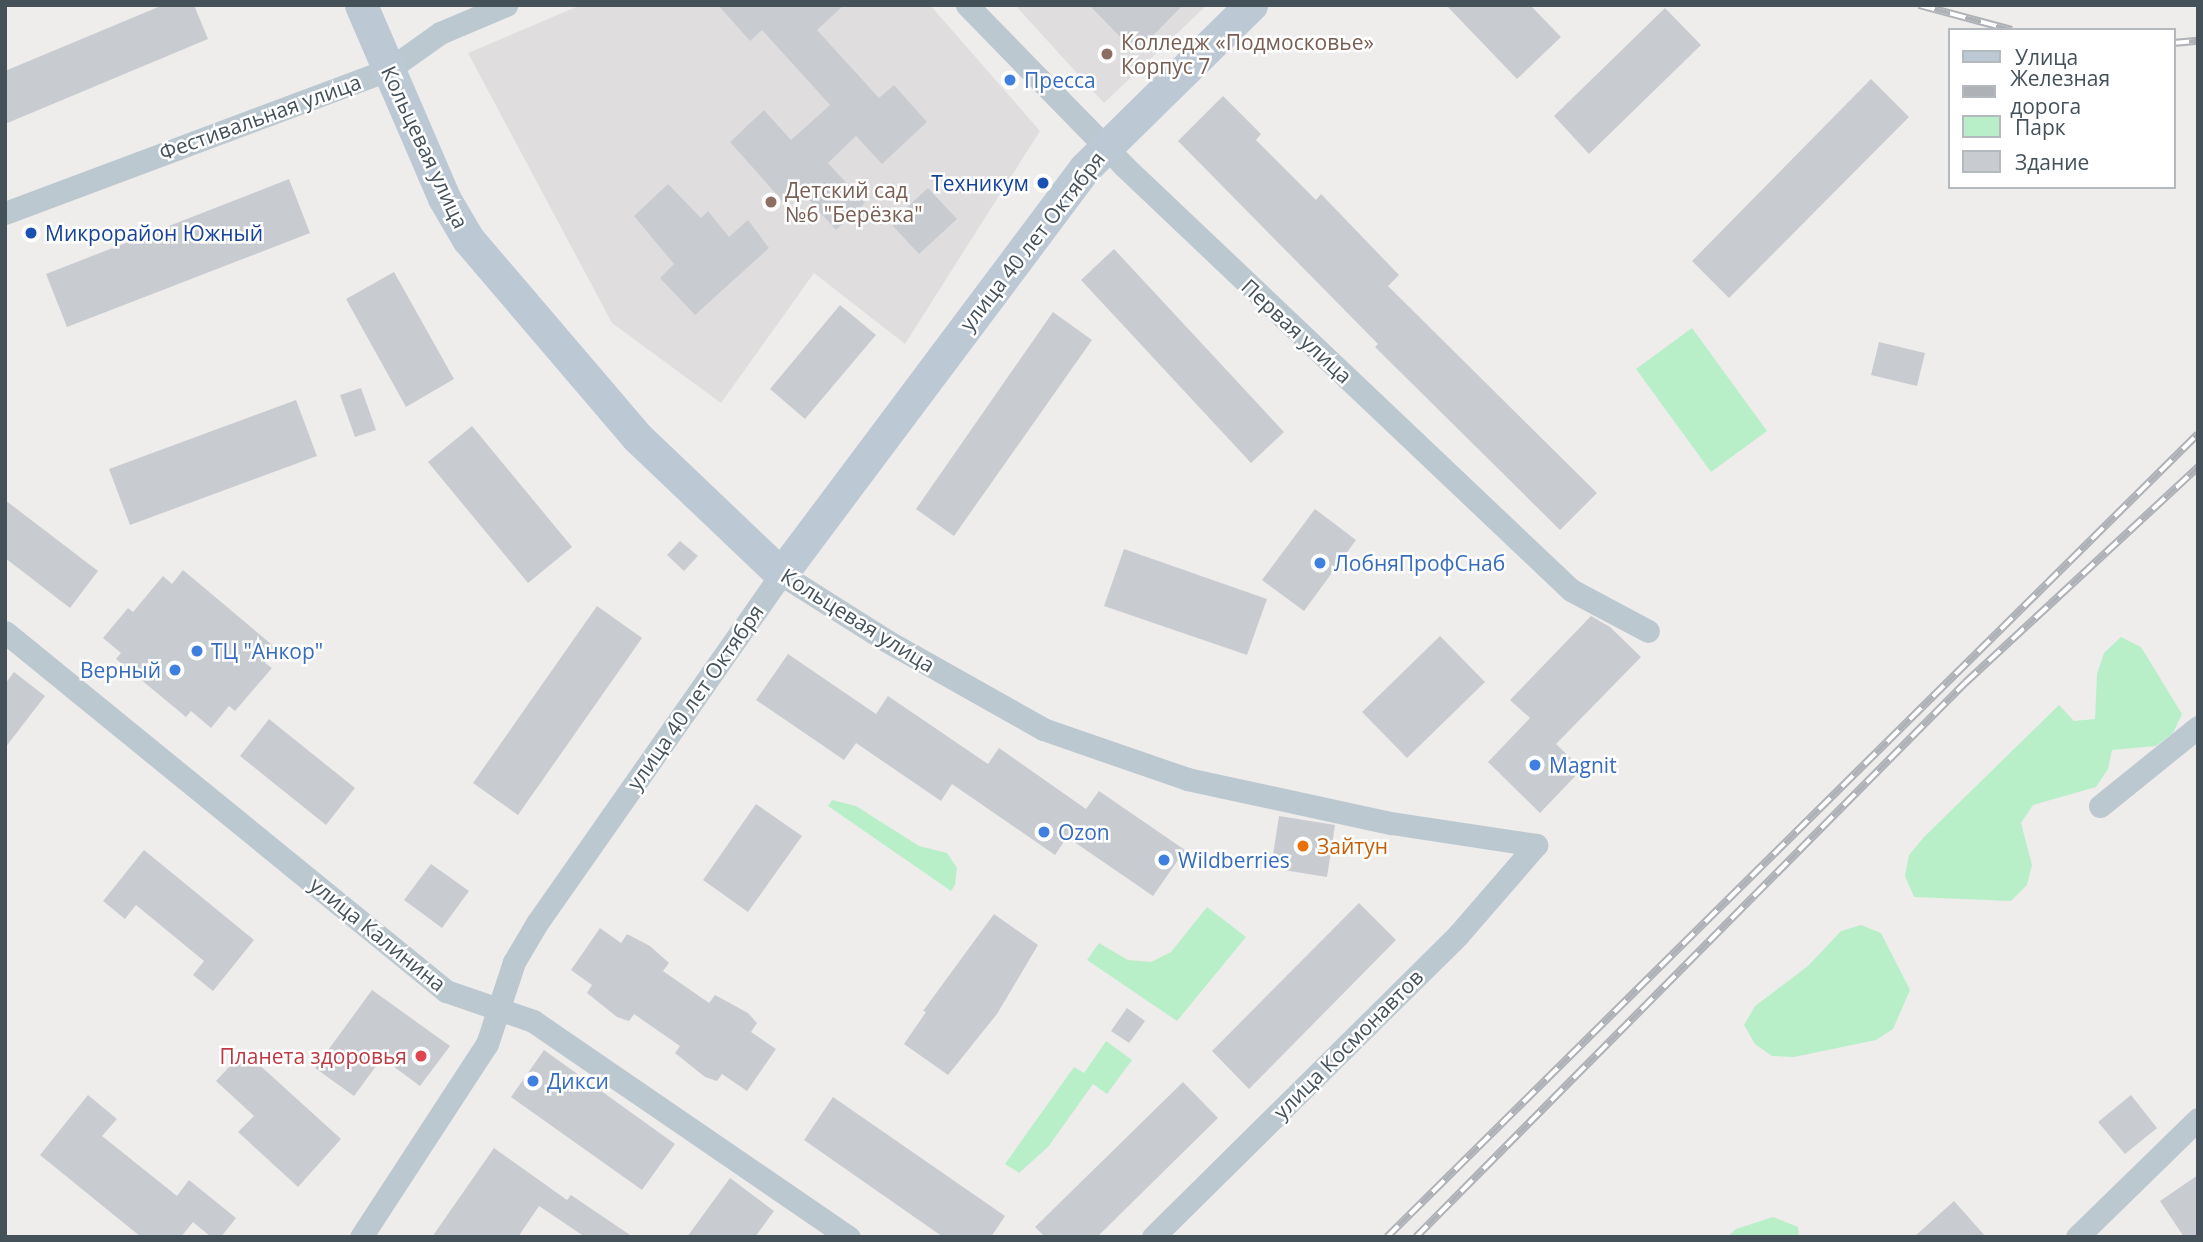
<!DOCTYPE html>
<meta charset="utf-8">
<style>
body{margin:0}
#map{position:relative;width:2203px;height:1242px;overflow:hidden;background:#efecec;font-family:"Open Sans",sans-serif}
div>[style]{position:absolute}
.education>*{inset:0;background:#e0ddde}
.green>*{inset:0;background:#b8efc9}
.building>*{inset:0;background:#c8ccd1}
.street>*{height:23px;margin:-11.5px;padding:0 11.5px;transform-origin:11.5px;border-radius:11.5px;background:#bcc8cf}
.secondary>*{height:33px;margin:-16.5px;padding:0 16.5px;transform-origin:16.5px;border-radius:16.5px;background:#bcc9d4}
.rail>*{height:8px;margin-top:-4px;transform-origin:0;background:repeating-linear-gradient(90deg,#fff 0 16px,#aeb2b7 0 32px);box-sizing:border-box;border-block:2px solid #aeb2b7}
.dots>*{width:19px;height:19px;translate:-50% -50%;box-sizing:border-box;border:4px solid #fff;border-radius:50%}
span{translate:-50% -50%;white-space:nowrap;text-align:center;line-height:1.15;-webkit-text-stroke:5px #fff;paint-order:stroke}
.education-label{font-size:21px;color:#785e54}
.left{translate:0 -50%;text-align:left}
.shop-label{font-size:21px;color:#366cbe}
.right{translate:-100% -50%;text-align:right}
.street-label{font-size:21px;color:#445159}
.transit-label{font-size:21px;color:#164399}
.food-label{font-size:21px;color:#c56008}
.health-label{font-size:21px;color:#be3a42}
.frame{position:absolute;inset:0;border:7px solid #445159;pointer-events:none}
.legend{position:absolute;left:1948px;top:28px;width:228px;height:161px;box-sizing:border-box;background:#fff;border:2px solid #b4b9bd;margin:0;padding:9px 12px;list-style:none;font-size:21px;color:#445159}
.legend li{display:flex;align-items:center;gap:14px;height:35px}
.legend b{width:35px;border:2px solid #b4b9bd}
</style>
<div id="map">
<div class="education">
<div style="clip-path:polygon(581px 5px,930px 5px,1040px 131px,905px 344px,814px 273px,721px 403px,612px 323px,468px 53px)"></div>
<div style="clip-path:polygon(1015px 5px,1207px 5px,1104px 103px)"></div>
</div>
<div class="green">
<div style="clip-path:polygon(1692px 328px,1767px 431px,1711px 472px,1636px 369px)"></div>
<div style="clip-path:polygon(2121px 637px,2141px 647px,2182px 714px,2173px 733px,2156px 746px,2112px 750px,2108px 769px,2096px 787px,2033px 805px,2021px 823px,2032px 865px,2027px 885px,2011px 901px,1914px 897px,1905px 876px,1909px 855px,1924px 837px,2059px 705px,2074px 721px,2095px 719px,2097px 674px,2104px 653px)"></div>
<div style="clip-path:polygon(832px 800px,856px 806px,919px 846px,947px 853px,957px 868px,955px 885px,951px 891px,828px 806px)"></div>
<div style="clip-path:polygon(1207px 907px,1246px 937px,1177px 1021px,1087px 960px,1099px 943px,1128px 960px,1151px 962px,1171px 952px)"></div>
<div style="clip-path:polygon(1861px 925px,1881px 933px,1910px 990px,1893px 1029px,1876px 1040px,1794px 1057px,1772px 1056px,1755px 1044px,1744px 1025px,1755px 1006px,1808px 966px,1841px 931px)"></div>
<div style="clip-path:polygon(1106px 1041px,1132px 1060px,1107px 1094px,1093px 1084px,1048px 1147px,1019px 1173px,1005px 1164px,1074px 1067px,1084px 1073px)"></div>
<div style="clip-path:polygon(1773px 1217px,1798px 1227px,1799px 1237px,1727px 1237px,1736px 1229px)"></div>
</div>
<div class="building">
<div style="clip-path:polygon(163px 5px,194px 5px,208px 39px,5px 124px,5px 71px)"></div>
<div style="clip-path:polygon(718px 5px,844px 5px,817px 30px,879px 98px,894px 85px,927px 122px,882px 164px,856px 136px,828px 163px,865px 203px,836px 230px,802px 192px,786px 205px,730px 142px,764px 110px,791px 140px,830px 105px,762px 30px,750px 41px)"></div>
<div style="clip-path:polygon(1089px 5px,1183px 5px,1136px 53px)"></div>
<div style="clip-path:polygon(1446px 5px,1530px 5px,1561px 37px,1517px 79px)"></div>
<div style="clip-path:polygon(1665px 8px,1701px 45px,1589px 154px,1554px 116px)"></div>
<div style="clip-path:polygon(1871px 79px,1909px 117px,1729px 298px,1692px 261px)"></div>
<div style="clip-path:polygon(1223px 96px,1261px 134px,1256px 140px,1316px 200px,1321px 194px,1399px 275px,1388px 286px,1597px 493px,1560px 530px,1375px 347px,1378px 344px,1178px 141px)"></div>
<div style="clip-path:polygon(289px 179px,310px 233px,67px 327px,46px 274px)"></div>
<div style="clip-path:polygon(668px 184px,701px 218px,708px 211px,729px 237px,748px 220px,769px 248px,695px 315px,660px 278px,674px 264px,634px 216px)"></div>
<div style="clip-path:polygon(928px 188px,957px 219px,919px 254px,890px 223px)"></div>
<div style="clip-path:polygon(1114px 249px,1284px 432px,1251px 463px,1081px 280px)"></div>
<div style="clip-path:polygon(394px 272px,454px 379px,406px 407px,346px 299px)"></div>
<div style="clip-path:polygon(840px 305px,876px 335px,805px 419px,770px 389px)"></div>
<div style="clip-path:polygon(1053px 312px,1092px 340px,954px 536px,916px 509px)"></div>
<div style="clip-path:polygon(1879px 342px,1925px 353px,1917px 386px,1871px 375px)"></div>
<div style="clip-path:polygon(361px 388px,376px 430px,355px 437px,340px 395px)"></div>
<div style="clip-path:polygon(296px 400px,317px 456px,130px 525px,109px 469px)"></div>
<div style="clip-path:polygon(472px 426px,572px 547px,528px 583px,428px 462px)"></div>
<div style="clip-path:polygon(5px 500px,98px 571px,70px 608px,5px 558px)"></div>
<div style="clip-path:polygon(1315px 509px,1356px 540px,1304px 611px,1262px 580px)"></div>
<div style="clip-path:polygon(680px 541px,698px 556px,684px 571px,667px 555px)"></div>
<div style="clip-path:polygon(1124px 549px,1267px 599px,1247px 655px,1104px 606px)"></div>
<div style="clip-path:polygon(183px 570px,277px 649px,265px 663px,272px 668px,235px 711px,229px 706px,211px 728px,191px 711px,186px 717px,116px 659px,121px 653px,103px 638px,128px 608px,133px 612px,163px 576px,172px 584px)"></div>
<div style="clip-path:polygon(597px 606px,642px 638px,518px 815px,473px 783px)"></div>
<div style="clip-path:polygon(1591px 616px,1610px 627px,1641px 657px,1556px 744px,1582px 769px,1540px 813px,1488px 762px,1530px 718px,1510px 700px)"></div>
<div style="clip-path:polygon(1440px 636px,1485px 682px,1407px 758px,1362px 712px)"></div>
<div style="clip-path:polygon(788px 654px,876px 714px,888px 696px,988px 764px,999px 748px,1086px 809px,1099px 791px,1185px 850px,1153px 896px,1067px 837px,1055px 855px,952px 784px,941px 801px,856px 743px,844px 760px,756px 700px)"></div>
<div style="clip-path:polygon(14px 672px,45px 696px,5px 748px,5px 684px)"></div>
<div style="clip-path:polygon(269px 719px,355px 788px,326px 825px,240px 756px)"></div>
<div style="clip-path:polygon(756px 804px,802px 836px,748px 912px,703px 880px)"></div>
<div style="clip-path:polygon(1279px 816px,1335px 825px,1327px 877px,1271px 868px)"></div>
<div style="clip-path:polygon(144px 850px,254px 940px,213px 991px,193px 975px,204px 961px,136px 905px,125px 919px,103px 901px)"></div>
<div style="clip-path:polygon(431px 864px,469px 891px,442px 928px,404px 900px)"></div>
<div style="clip-path:polygon(1359px 903px,1396px 940px,1249px 1089px,1212px 1051px)"></div>
<div style="clip-path:polygon(994px 914px,1038px 945px,997px 1014px,948px 1075px,904px 1044px,926px 1012px,923px 1011px)"></div>
<div style="clip-path:polygon(600px 928px,621px 943px,627px 934px,650px 946px,669px 963px,663px 971px,709px 1003px,715px 995px,748px 1013px,757px 1023px,751px 1032px,776px 1049px,747px 1091px,722px 1074px,717px 1081px,705px 1077px,675px 1053px,680px 1046px,634px 1014px,629px 1021px,617px 1017px,587px 993px,592px 985px,571px 970px)"></div>
<div style="clip-path:polygon(372px 990px,450px 1046px,420px 1086px,382px 1058px,354px 1096px,315px 1068px)"></div>
<div style="clip-path:polygon(1127px 1008px,1145px 1021px,1129px 1043px,1111px 1031px)"></div>
<div style="clip-path:polygon(544px 1050px,675px 1144px,642px 1190px,511px 1097px)"></div>
<div style="clip-path:polygon(244px 1051px,341px 1139px,298px 1187px,238px 1132px,254px 1116px,216px 1081px)"></div>
<div style="clip-path:polygon(1183px 1082px,1218px 1118px,1097px 1237px,1045px 1237px,1035px 1227px)"></div>
<div style="clip-path:polygon(88px 1095px,117px 1119px,102px 1136px,177px 1196px,189px 1180px,236px 1218px,221px 1237px,211px 1237px,193px 1222px,181px 1237px,141px 1237px,40px 1155px)"></div>
<div style="clip-path:polygon(2131px 1095px,2157px 1128px,2125px 1154px,2098px 1122px)"></div>
<div style="clip-path:polygon(833px 1097px,1005px 1216px,991px 1237px,943px 1237px,804px 1140px)"></div>
<div style="clip-path:polygon(494px 1148px,567px 1200px,571px 1195px,633px 1237px,585px 1237px,539px 1206px,518px 1237px,432px 1237px)"></div>
<div style="clip-path:polygon(2198px 1175px,2198px 1237px,2184px 1237px,2160px 1201px)"></div>
<div style="clip-path:polygon(730px 1178px,774px 1211px,755px 1237px,687px 1237px)"></div>
<div style="clip-path:polygon(1954px 1201px,1986px 1237px,1914px 1237px)"></div>
</div>
<div class="street">
<div style="left:967px;top:5px;width:225px;rotate:45.7deg"></div>
<div style="left:1124px;top:166px;width:616px;rotate:43.49deg"></div>
<div style="left:1571px;top:590px;width:87px;rotate:28deg"></div>
<div style="left:5px;top:213px;width:409px;rotate:-20.5deg"></div>
<div style="left:388px;top:70px;width:64px;rotate:-35.4deg"></div>
<div style="left:440px;top:33px;width:72px;rotate:-23deg"></div>
<div style="left:5px;top:632px;width:569px;rotate:39.15deg"></div>
<div style="left:446px;top:991px;width:92px;rotate:19deg"></div>
<div style="left:533px;top:1021px;width:383px;rotate:34.4deg"></div>
<div style="left:2100px;top:806px;width:126px;rotate:-38.9deg"></div>
<div style="left:361px;top:1237px;width:230px;rotate:-56.9deg"></div>
<div style="left:487px;top:1044px;width:86px;rotate:-71.8deg"></div>
<div style="left:514px;top:962px;width:45px;rotate:-59.5deg"></div>
<div style="left:537px;top:923px;width:426px;rotate:-55deg"></div>
<div style="left:781px;top:574px;width:125px;rotate:32.3deg"></div>
<div style="left:887px;top:641px;width:179px;rotate:29.4deg"></div>
<div style="left:1043px;top:729px;width:152px;rotate:19.1deg"></div>
<div style="left:1187px;top:779px;width:209px;rotate:12.2deg"></div>
<div style="left:1391px;top:823px;width:147px;rotate:8.6deg"></div>
<div style="left:1153px;top:1237px;width:429px;rotate:-44.7deg"></div>
<div style="left:1458px;top:935px;width:119px;rotate:-49.1deg"></div>
<div style="left:2077px;top:1237px;width:169px;rotate:-44.3deg"></div>
</div>
<div class="secondary">
<div style="left:361px;top:5px;width:210px;rotate:66.7deg"></div>
<div style="left:444px;top:198px;width:48px;rotate:59.7deg"></div>
<div style="left:468px;top:239px;width:260px;rotate:49.5deg"></div>
<div style="left:637px;top:437px;width:199px;rotate:43.6deg"></div>
<div style="left:781px;top:574px;width:507px;rotate:-53.18deg"></div>
<div style="left:1085px;top:168px;width:233px;rotate:-44.5deg"></div>
</div>
<div class="rail">
<div style="left:1919px;top:5px;width:96px;rotate:15deg"></div>
<div style="left:2173px;top:43px;width:25px;rotate:-5deg"></div>
<div style="left:1387px;top:1237px;width:1141px;rotate:-44.72deg"></div>
<div style="left:1416px;top:1237px;width:780px;rotate:-45.26deg"></div>
<div style="left:1965px;top:683px;width:318px;rotate:-42.8deg"></div>
</div>
<div class="dots">
<div style="left:1107px;top:54px;background:#8d6e63"></div>
<div style="left:1010px;top:80px;background:#3f7fe0"></div>
<div style="left:1043px;top:183px;background:#1a4fb4"></div>
<div style="left:771px;top:202px;background:#8d6e63"></div>
<div style="left:31px;top:233px;background:#1a4fb4"></div>
<div style="left:1320px;top:563px;background:#3f7fe0"></div>
<div style="left:197px;top:651px;background:#3f7fe0"></div>
<div style="left:175px;top:670px;background:#3f7fe0"></div>
<div style="left:1535px;top:765px;background:#3f7fe0"></div>
<div style="left:1044px;top:832px;background:#3f7fe0"></div>
<div style="left:1303px;top:846px;background:#e8710a"></div>
<div style="left:1164px;top:860px;background:#3f7fe0"></div>
<div style="left:421px;top:1056px;background:#e0444e"></div>
<div style="left:533px;top:1081px;background:#3f7fe0"></div>
</div>
<div class="education-label">
<span class="left" style="left:1121px;top:54px">Колледж «Подмосковье»<br>Корпус 7</span>
<span class="left" style="left:785px;top:202px">Детский сад<br>№6 "Берёзка"</span>
</div>
<div class="shop-label">
<span class="left" style="left:1024px;top:80px">Пресса</span>
<span class="left" style="left:1334px;top:563px">ЛобняПрофСнаб</span>
<span class="left" style="left:211px;top:651px">ТЦ "Анкор"</span>
<span class="right" style="left:161px;top:670px">Верный</span>
<span class="left" style="left:1549px;top:765px">Magnit</span>
<span class="left" style="left:1058px;top:832px">Ozon</span>
<span class="left" style="left:1178px;top:860px">Wildberries</span>
<span class="left" style="left:547px;top:1081px">Дикси</span>
</div>
<div class="street-label">
<span style="left:260px;top:117px;rotate:-20deg">Фестивальная улица</span>
<span style="left:425px;top:147px;rotate:65deg">Кольцевая улица</span>
<span style="left:1032px;top:241px;rotate:-52deg">улица 40 лет Октября</span>
<span style="left:1297px;top:331px;rotate:43deg">Первая улица</span>
<span style="left:858px;top:620px;rotate:32deg">Кольцевая улица</span>
<span style="left:695px;top:697px;rotate:-55deg">улица 40 лет Октября</span>
<span style="left:378px;top:934px;rotate:39deg">улица Калинина</span>
<span style="left:1348px;top:1044px;rotate:-45deg">улица Космонавтов</span>
</div>
<div class="transit-label">
<span class="right" style="left:1029px;top:183px">Техникум</span>
<span class="left" style="left:45px;top:233px">Микрорайон Южный</span>
</div>
<div class="food-label">
<span class="left" style="left:1317px;top:846px">Зайтун</span>
</div>
<div class="health-label">
<span class="right" style="left:407px;top:1056px">Планета здоровья</span>
</div>
<div class="frame"></div>
<ul class="legend">
<li><b style="height:9px;background:#bcc9d4"></b>Улица</li>
<li><b style="height:9px;background:#aeb2b7"></b>Железная дорога</li>
<li><b style="height:19px;background:#b8efc9"></b>Парк</li>
<li><b style="height:19px;background:#c8ccd1"></b>Здание</li>
</ul>
</div>
